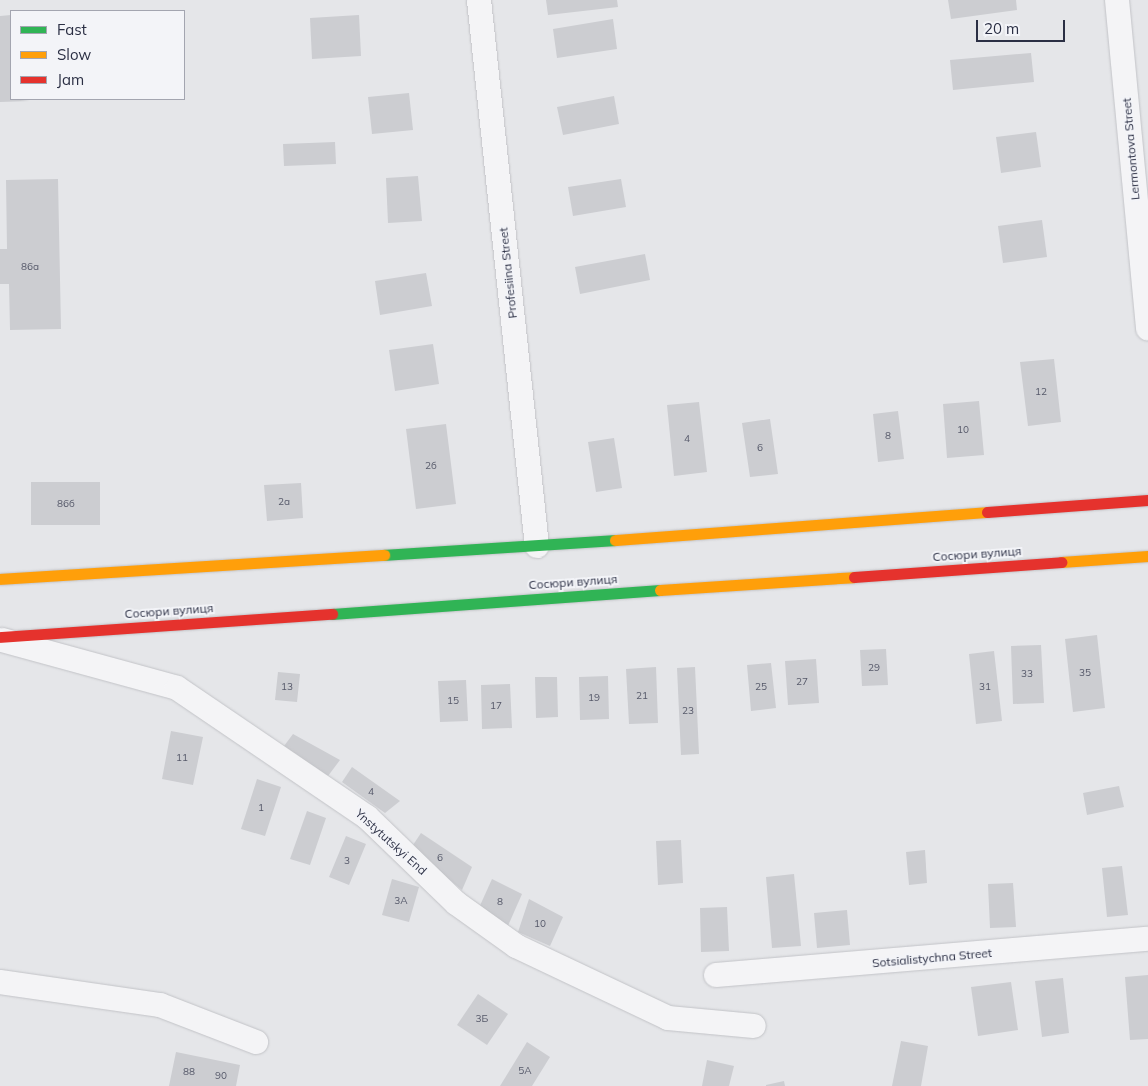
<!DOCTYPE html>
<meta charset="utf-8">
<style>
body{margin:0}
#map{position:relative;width:1148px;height:1086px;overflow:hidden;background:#e5e6e9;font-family:Mulish,sans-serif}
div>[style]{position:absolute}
.building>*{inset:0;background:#cccdd1}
.roads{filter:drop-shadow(0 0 1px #c2c3c7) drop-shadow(0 0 1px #c2c3c7)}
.street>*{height:24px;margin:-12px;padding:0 12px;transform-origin:12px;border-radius:12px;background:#f4f4f6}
.fast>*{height:11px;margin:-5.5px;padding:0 5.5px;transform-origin:5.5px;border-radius:5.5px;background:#30b455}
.slow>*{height:11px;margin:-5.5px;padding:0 5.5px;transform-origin:5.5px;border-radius:5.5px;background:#ff9f0a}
.jam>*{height:11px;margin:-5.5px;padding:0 5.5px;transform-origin:5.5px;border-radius:5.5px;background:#e5322d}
span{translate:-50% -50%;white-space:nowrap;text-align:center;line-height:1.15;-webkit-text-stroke:4px #f3f4f8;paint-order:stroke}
.number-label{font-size:10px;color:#555869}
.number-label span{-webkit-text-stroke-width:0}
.street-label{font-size:12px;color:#2b2f44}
.legend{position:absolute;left:10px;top:10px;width:175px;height:90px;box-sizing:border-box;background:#f3f4f8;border:1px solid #a3a5b0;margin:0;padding:6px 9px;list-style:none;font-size:15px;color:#2b2f44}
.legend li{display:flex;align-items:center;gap:10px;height:25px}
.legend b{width:25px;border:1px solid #a3a5b0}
.scale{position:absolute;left:976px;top:20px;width:89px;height:22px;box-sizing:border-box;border:2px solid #2b2f44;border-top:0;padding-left:6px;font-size:15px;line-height:18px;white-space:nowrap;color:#2b2f44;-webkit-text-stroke:4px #f3f4f8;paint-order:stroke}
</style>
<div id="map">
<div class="building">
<div style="clip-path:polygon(546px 0,617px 0,618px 7px,548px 15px)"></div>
<div style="clip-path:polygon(948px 0,1016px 0,1017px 10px,951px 19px)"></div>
<div style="clip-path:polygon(11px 15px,11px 99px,30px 101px,0 102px,0 16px)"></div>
<div style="clip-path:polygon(359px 15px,361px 56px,312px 59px,310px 18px)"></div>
<div style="clip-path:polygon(613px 19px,617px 49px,557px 58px,553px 29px)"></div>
<div style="clip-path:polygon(1031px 53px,1034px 82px,953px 90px,950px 60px)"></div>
<div style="clip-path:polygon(409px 93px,413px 130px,372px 134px,368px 97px)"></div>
<div style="clip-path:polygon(614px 96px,619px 124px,563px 135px,557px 107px)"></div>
<div style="clip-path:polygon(1036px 132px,1041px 167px,1001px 173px,996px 137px)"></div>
<div style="clip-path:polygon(335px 142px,336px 164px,284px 166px,283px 144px)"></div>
<div style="clip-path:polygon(418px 176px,422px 221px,388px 223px,386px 178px)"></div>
<div style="clip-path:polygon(58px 179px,61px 329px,10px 330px,9px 284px,0 284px,0 249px,7px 249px,6px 180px)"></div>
<div style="clip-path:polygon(621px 179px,626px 207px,573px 216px,568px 187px)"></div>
<div style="clip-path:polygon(1042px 220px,1047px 257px,1003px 263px,998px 226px)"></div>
<div style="clip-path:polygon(645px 254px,650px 280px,580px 294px,575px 267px)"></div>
<div style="clip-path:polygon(426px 273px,432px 306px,380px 315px,375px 281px)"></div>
<div style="clip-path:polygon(433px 344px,439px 384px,395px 391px,389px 350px)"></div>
<div style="clip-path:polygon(1054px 359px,1061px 422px,1028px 426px,1020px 362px)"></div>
<div style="clip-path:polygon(979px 401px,984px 455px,947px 458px,943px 404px)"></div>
<div style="clip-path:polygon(699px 402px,707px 472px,674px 476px,667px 405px)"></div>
<div style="clip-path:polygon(898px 411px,904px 459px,878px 462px,873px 414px)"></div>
<div style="clip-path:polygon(770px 419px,778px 474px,750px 477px,742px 423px)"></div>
<div style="clip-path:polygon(446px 424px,456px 504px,416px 509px,406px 429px)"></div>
<div style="clip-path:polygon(614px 438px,622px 488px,596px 492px,588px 442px)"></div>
<div style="clip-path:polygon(31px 482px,100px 482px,100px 525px,31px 525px)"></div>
<div style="clip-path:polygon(301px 483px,303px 518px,267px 521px,264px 485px)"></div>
<div style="clip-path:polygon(1097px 635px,1105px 708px,1073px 712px,1065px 639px)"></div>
<div style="clip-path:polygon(1041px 645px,1044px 703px,1013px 704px,1011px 646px)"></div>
<div style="clip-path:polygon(886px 649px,888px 685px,862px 686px,860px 650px)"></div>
<div style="clip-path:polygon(994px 651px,1002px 721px,976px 724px,969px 654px)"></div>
<div style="clip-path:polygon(816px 659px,819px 703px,788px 705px,785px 661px)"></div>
<div style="clip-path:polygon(771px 663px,776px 708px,751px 711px,747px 665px)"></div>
<div style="clip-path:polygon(656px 667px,658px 723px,629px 724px,626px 669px)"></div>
<div style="clip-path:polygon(695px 667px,699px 754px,681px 755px,677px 668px)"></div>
<div style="clip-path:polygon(278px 672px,300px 674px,297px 702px,275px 700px)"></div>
<div style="clip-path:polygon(608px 676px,609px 719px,580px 720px,579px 677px)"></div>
<div style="clip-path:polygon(535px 677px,557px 677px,558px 717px,536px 718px)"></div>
<div style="clip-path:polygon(466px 680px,468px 721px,440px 722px,438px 681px)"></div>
<div style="clip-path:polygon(510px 684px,512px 728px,482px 729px,481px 685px)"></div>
<div style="clip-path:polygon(171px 731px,203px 737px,193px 785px,162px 779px)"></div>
<div style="clip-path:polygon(293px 734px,340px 760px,328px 776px,284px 746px)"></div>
<div style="clip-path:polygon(352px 767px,400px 801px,385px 813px,342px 782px)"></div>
<div style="clip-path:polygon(257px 779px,281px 787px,265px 836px,241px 829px)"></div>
<div style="clip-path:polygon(1119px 786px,1124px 807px,1087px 815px,1083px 793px)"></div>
<div style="clip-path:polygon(307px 811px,326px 818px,310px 865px,290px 859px)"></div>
<div style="clip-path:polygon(421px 833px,472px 867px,462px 890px,411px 848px)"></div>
<div style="clip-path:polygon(346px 836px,366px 844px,349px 885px,329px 877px)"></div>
<div style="clip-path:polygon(681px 840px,683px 883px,658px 885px,656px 841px)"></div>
<div style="clip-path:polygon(925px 850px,927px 883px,909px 885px,906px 852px)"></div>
<div style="clip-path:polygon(1122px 866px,1128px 915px,1107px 917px,1102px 868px)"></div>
<div style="clip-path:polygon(794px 874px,801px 946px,772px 948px,766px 877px)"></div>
<div style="clip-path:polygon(392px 879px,419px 887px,409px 922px,382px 915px)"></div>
<div style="clip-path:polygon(492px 879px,522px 894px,507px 928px,478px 910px)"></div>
<div style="clip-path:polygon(1013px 883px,1016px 927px,990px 928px,988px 884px)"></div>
<div style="clip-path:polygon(529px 899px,563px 917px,550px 946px,518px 932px)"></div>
<div style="clip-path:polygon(727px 907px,729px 951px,701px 952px,700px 908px)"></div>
<div style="clip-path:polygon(847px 910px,850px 945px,817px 948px,814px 913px)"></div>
<div style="clip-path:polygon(1148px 975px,1148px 1039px,1130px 1040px,1125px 977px)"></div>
<div style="clip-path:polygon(1063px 978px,1069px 1033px,1042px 1037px,1035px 981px)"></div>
<div style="clip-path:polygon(1011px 982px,1018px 1030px,978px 1036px,971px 987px)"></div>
<div style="clip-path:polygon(478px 994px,508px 1014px,487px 1045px,457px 1025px)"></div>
<div style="clip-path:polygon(901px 1041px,928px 1046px,921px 1086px,892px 1086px)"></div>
<div style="clip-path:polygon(527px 1042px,550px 1057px,532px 1086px,500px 1086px)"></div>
<div style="clip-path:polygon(176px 1052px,240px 1065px,236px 1086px,169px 1086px)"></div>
<div style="clip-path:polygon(707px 1060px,734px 1066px,729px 1086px,702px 1086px)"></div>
<div style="clip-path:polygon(784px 1081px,785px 1086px,766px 1086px,766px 1085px)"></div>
</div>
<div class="roads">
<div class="street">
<div style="left:479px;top:0;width:549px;rotate:83.94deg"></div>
<div style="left:1117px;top:0;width:330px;rotate:84.6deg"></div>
<div style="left:2px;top:640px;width:181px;rotate:15.3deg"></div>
<div style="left:177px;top:688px;width:230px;rotate:34.2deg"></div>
<div style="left:367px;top:817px;width:124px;rotate:44deg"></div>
<div style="left:456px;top:903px;width:74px;rotate:35.6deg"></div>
<div style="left:516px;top:946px;width:168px;rotate:25.3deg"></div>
<div style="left:668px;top:1018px;width:86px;rotate:5.3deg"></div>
<div style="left:716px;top:975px;width:433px;rotate:-4.8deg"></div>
<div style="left:0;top:982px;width:162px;rotate:8.2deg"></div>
<div style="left:160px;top:1005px;width:103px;rotate:21.1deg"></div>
</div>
<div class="fast">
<div style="left:384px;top:555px;width:231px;rotate:-3.7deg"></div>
<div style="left:332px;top:614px;width:329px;rotate:-4.2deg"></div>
</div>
<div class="slow">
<div style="left:615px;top:540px;width:373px;rotate:-4.3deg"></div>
<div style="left:1061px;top:562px;width:87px;rotate:-3.9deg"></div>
<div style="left:0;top:579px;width:385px;rotate:-3.6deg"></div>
<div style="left:660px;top:590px;width:194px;rotate:-3.8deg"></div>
</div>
<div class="jam">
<div style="left:987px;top:512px;width:161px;rotate:-4.3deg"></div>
<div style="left:854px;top:577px;width:208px;rotate:-4.1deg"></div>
<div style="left:0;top:637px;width:333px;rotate:-4deg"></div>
</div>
</div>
<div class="number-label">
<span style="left:30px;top:267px">86а</span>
<span style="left:1041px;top:392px">12</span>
<span style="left:963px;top:430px">10</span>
<span style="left:888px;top:436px">8</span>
<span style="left:687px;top:439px">4</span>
<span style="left:760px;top:448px">6</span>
<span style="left:431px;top:466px">2б</span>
<span style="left:284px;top:502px">2а</span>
<span style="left:66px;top:504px">86б</span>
<span style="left:874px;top:668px">29</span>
<span style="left:1085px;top:673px">35</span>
<span style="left:1027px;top:674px">33</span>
<span style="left:802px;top:682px">27</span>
<span style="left:287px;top:687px">13</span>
<span style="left:761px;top:687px">25</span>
<span style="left:985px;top:687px">31</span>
<span style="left:642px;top:696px">21</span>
<span style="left:594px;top:698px">19</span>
<span style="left:453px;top:701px">15</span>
<span style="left:496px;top:706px">17</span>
<span style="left:688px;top:711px">23</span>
<span style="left:182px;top:758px">11</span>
<span style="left:371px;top:792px">4</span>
<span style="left:261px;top:808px">1</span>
<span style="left:440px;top:858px">6</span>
<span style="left:347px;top:861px">3</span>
<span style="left:401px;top:901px">3А</span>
<span style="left:500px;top:902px">8</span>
<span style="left:540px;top:924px">10</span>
<span style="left:482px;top:1019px">3Б</span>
<span style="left:525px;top:1071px">5А</span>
<span style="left:189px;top:1072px">88</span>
<span style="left:221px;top:1076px">90</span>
</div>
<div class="street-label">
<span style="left:1131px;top:149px;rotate:-95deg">Lermontova Street</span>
<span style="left:508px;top:273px;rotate:-96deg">Profesiina Street</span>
<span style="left:977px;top:554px;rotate:-4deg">Сосюри вулиця</span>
<span style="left:573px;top:582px;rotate:-4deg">Сосюри вулиця</span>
<span style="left:169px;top:611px;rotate:-4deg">Сосюри вулиця</span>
<span style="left:391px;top:842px;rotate:42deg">Ynstytutskyi End</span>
<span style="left:932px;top:958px;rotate:-5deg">Sotsialistychna Street</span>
</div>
<ul class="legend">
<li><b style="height:6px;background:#30b455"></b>Fast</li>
<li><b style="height:6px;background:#ff9f0a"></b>Slow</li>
<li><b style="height:6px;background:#e5322d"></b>Jam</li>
</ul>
<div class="scale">20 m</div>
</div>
